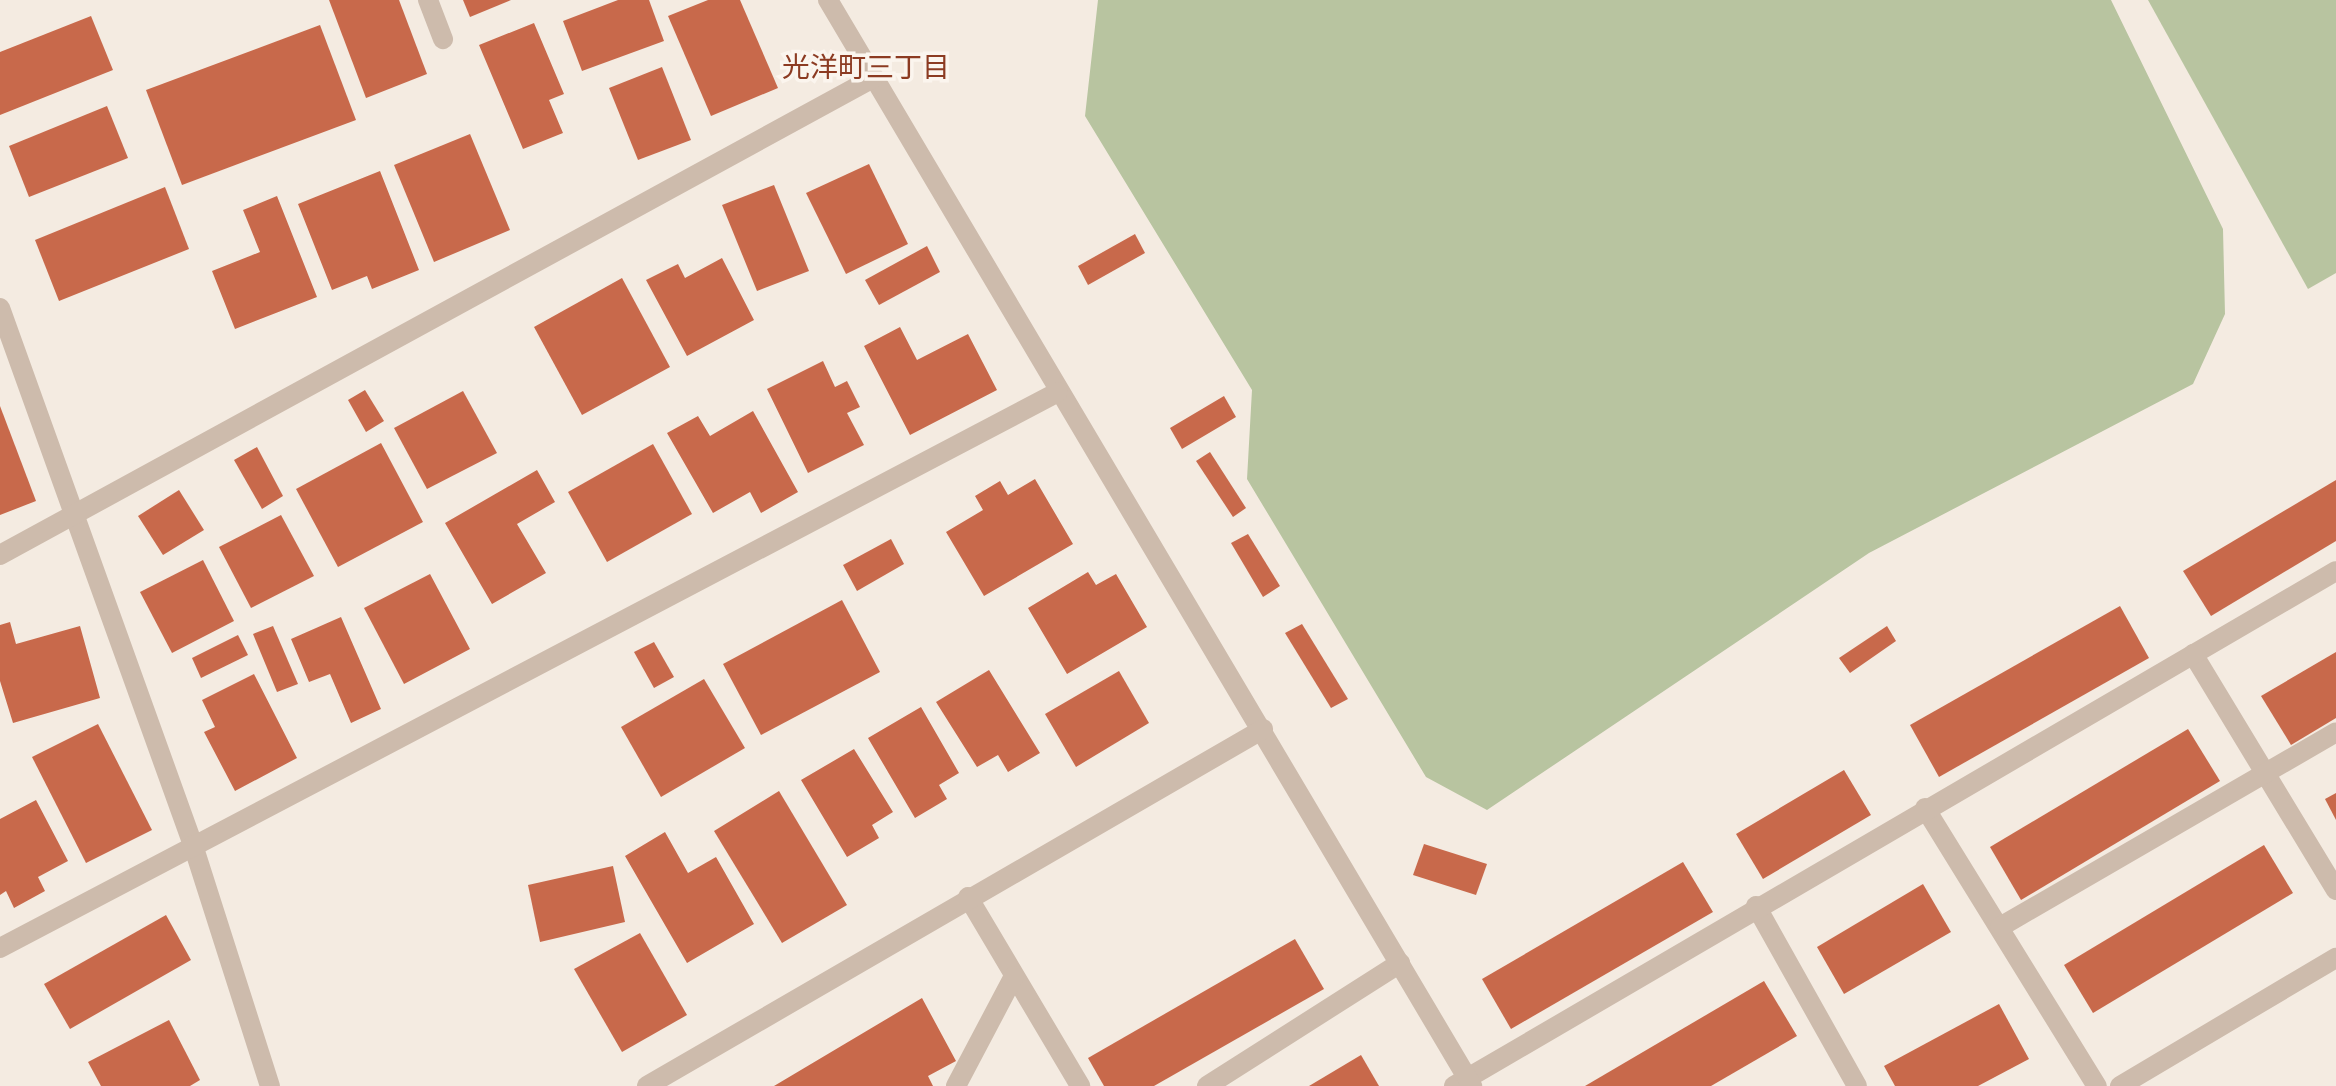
<!DOCTYPE html>
<meta charset="utf-8">
<style>
body{margin:0}
#map{position:relative;width:2336px;height:1086px;overflow:hidden;background:#f4ebe1;font-family:"DejaVu Sans","Noto Sans JP",sans-serif}
div>[style]{position:absolute}
.green>*{inset:0;background:#b8c4a0}
.building>*{inset:0;background:#c8694b}
.service>*{height:20px;margin:-10px;padding:0 10px;transform-origin:10px;border-radius:10px;background:#cdbbac}
.minor>*{height:20px;margin:-10px;padding:0 10px;transform-origin:10px;border-radius:10px;background:#cdbbac}
span{translate:-50% -50%;white-space:nowrap;text-align:center;line-height:1.15;-webkit-text-stroke:7px #fbf5ee;paint-order:stroke}
.neighbourhood-label{font-size:28px;color:#8c3b22}
</style>
<div id="map">
<div class="green">
<div style="clip-path:polygon(1098px 0,2111px 0,2223px 229px,2225px 314px,2193px 384px,1869px 553px,1487px 810px,1426px 777px,1247px 479px,1252px 390px,1085px 116px)"></div>
<div style="clip-path:polygon(2148px 0,2336px 0,2336px 273px,2308px 289px)"></div>
</div>
<div class="building">
<div style="clip-path:polygon(329px 0,399px 0,427px 74px,366px 98px)"></div>
<div style="clip-path:polygon(463px 0,511px 0,470px 17px)"></div>
<div style="clip-path:polygon(618px 0,649px 0,664px 41px,582px 71px,563px 21px)"></div>
<div style="clip-path:polygon(708px 0,740px 0,778px 88px,711px 116px,668px 16px)"></div>
<div style="clip-path:polygon(91px 16px,113px 70px,0 115px,0 52px)"></div>
<div style="clip-path:polygon(534px 23px,564px 94px,549px 100px,563px 133px,523px 149px,479px 45px)"></div>
<div style="clip-path:polygon(320px 25px,356px 120px,182px 185px,146px 90px)"></div>
<div style="clip-path:polygon(662px 67px,691px 140px,638px 160px,609px 88px)"></div>
<div style="clip-path:polygon(107px 106px,128px 158px,29px 197px,9px 146px)"></div>
<div style="clip-path:polygon(470px 134px,510px 230px,434px 262px,394px 165px)"></div>
<div style="clip-path:polygon(869px 164px,908px 244px,846px 274px,806px 193px)"></div>
<div style="clip-path:polygon(380px 171px,419px 270px,372px 289px,367px 276px,332px 290px,298px 204px)"></div>
<div style="clip-path:polygon(774px 185px,809px 271px,757px 291px,722px 205px)"></div>
<div style="clip-path:polygon(165px 187px,189px 249px,59px 301px,35px 240px)"></div>
<div style="clip-path:polygon(277px 196px,317px 297px,235px 329px,212px 271px,260px 252px,243px 210px)"></div>
<div style="clip-path:polygon(1135px 234px,1145px 253px,1088px 285px,1078px 266px)"></div>
<div style="clip-path:polygon(927px 246px,940px 272px,879px 305px,865px 280px)"></div>
<div style="clip-path:polygon(722px 258px,754px 320px,687px 356px,646px 280px,678px 264px,685px 278px)"></div>
<div style="clip-path:polygon(622px 278px,670px 367px,582px 415px,534px 327px)"></div>
<div style="clip-path:polygon(900px 327px,917px 360px,968px 334px,997px 390px,910px 435px,864px 346px)"></div>
<div style="clip-path:polygon(823px 361px,835px 387px,847px 381px,860px 407px,847px 413px,864px 445px,808px 473px,767px 389px)"></div>
<div style="clip-path:polygon(365px 390px,384px 421px,366px 432px,348px 400px)"></div>
<div style="clip-path:polygon(463px 391px,497px 453px,427px 489px,394px 428px)"></div>
<div style="clip-path:polygon(1224px 396px,1236px 417px,1182px 449px,1170px 428px)"></div>
<div style="clip-path:polygon(0 406px,36px 501px,0 515px)"></div>
<div style="clip-path:polygon(753px 411px,798px 492px,761px 513px,750px 492px,713px 513px,667px 433px,698px 416px,710px 436px)"></div>
<div style="clip-path:polygon(381px 443px,423px 522px,338px 567px,296px 489px)"></div>
<div style="clip-path:polygon(653px 444px,692px 514px,607px 562px,568px 492px)"></div>
<div style="clip-path:polygon(257px 447px,283px 496px,262px 509px,234px 460px)"></div>
<div style="clip-path:polygon(1210px 452px,1246px 508px,1233px 517px,1196px 461px)"></div>
<div style="clip-path:polygon(537px 470px,555px 502px,517px 524px,546px 573px,492px 604px,445px 523px)"></div>
<div style="clip-path:polygon(1035px 479px,1073px 544px,984px 596px,946px 532px,983px 510px,975px 496px,1000px 481px,1008px 495px)"></div>
<div style="clip-path:polygon(2336px 480px,2336px 541px,2211px 616px,2183px 571px)"></div>
<div style="clip-path:polygon(179px 490px,204px 530px,163px 555px,138px 516px)"></div>
<div style="clip-path:polygon(281px 515px,314px 576px,251px 608px,219px 547px)"></div>
<div style="clip-path:polygon(1248px 534px,1280px 586px,1263px 597px,1231px 543px)"></div>
<div style="clip-path:polygon(891px 539px,904px 564px,857px 591px,843px 565px)"></div>
<div style="clip-path:polygon(203px 560px,234px 621px,172px 653px,140px 592px)"></div>
<div style="clip-path:polygon(1088px 572px,1096px 585px,1116px 574px,1147px 627px,1067px 674px,1028px 608px)"></div>
<div style="clip-path:polygon(430px 574px,470px 649px,404px 684px,364px 608px)"></div>
<div style="clip-path:polygon(842px 600px,880px 672px,761px 735px,723px 664px)"></div>
<div style="clip-path:polygon(2120px 606px,2149px 658px,1939px 777px,1910px 725px)"></div>
<div style="clip-path:polygon(341px 617px,381px 709px,351px 723px,330px 674px,309px 682px,291px 639px)"></div>
<div style="clip-path:polygon(10px 622px,16px 644px,80px 626px,100px 698px,13px 723px,0 681px,0 625px)"></div>
<div style="clip-path:polygon(1302px 624px,1348px 699px,1331px 708px,1285px 633px)"></div>
<div style="clip-path:polygon(273px 626px,298px 684px,277px 692px,253px 634px)"></div>
<div style="clip-path:polygon(1887px 626px,1896px 641px,1850px 673px,1839px 658px)"></div>
<div style="clip-path:polygon(238px 635px,248px 655px,201px 678px,192px 658px)"></div>
<div style="clip-path:polygon(654px 642px,674px 677px,654px 688px,634px 652px)"></div>
<div style="clip-path:polygon(2336px 652px,2336px 718px,2291px 745px,2261px 696px)"></div>
<div style="clip-path:polygon(989px 670px,1040px 753px,1008px 772px,998px 755px,977px 767px,936px 702px)"></div>
<div style="clip-path:polygon(1119px 671px,1149px 723px,1076px 767px,1045px 714px)"></div>
<div style="clip-path:polygon(254px 674px,297px 758px,235px 791px,204px 732px,215px 727px,202px 700px)"></div>
<div style="clip-path:polygon(704px 679px,745px 748px,661px 797px,621px 727px)"></div>
<div style="clip-path:polygon(921px 707px,959px 773px,939px 785px,947px 799px,915px 818px,868px 738px)"></div>
<div style="clip-path:polygon(98px 724px,152px 830px,86px 863px,32px 757px)"></div>
<div style="clip-path:polygon(2188px 729px,2220px 781px,2021px 900px,1990px 847px)"></div>
<div style="clip-path:polygon(854px 749px,893px 812px,872px 825px,879px 838px,847px 857px,801px 780px)"></div>
<div style="clip-path:polygon(1844px 770px,1871px 815px,1763px 879px,1736px 834px)"></div>
<div style="clip-path:polygon(779px 791px,847px 905px,782px 943px,714px 831px)"></div>
<div style="clip-path:polygon(2336px 793px,2336px 820px,2325px 799px)"></div>
<div style="clip-path:polygon(36px 800px,68px 861px,38px 877px,45px 891px,14px 908px,6px 891px,0 895px,0 819px)"></div>
<div style="clip-path:polygon(665px 832px,688px 873px,716px 857px,754px 924px,687px 963px,625px 856px)"></div>
<div style="clip-path:polygon(1424px 844px,1487px 864px,1476px 895px,1413px 875px)"></div>
<div style="clip-path:polygon(2264px 845px,2293px 893px,2093px 1013px,2064px 965px)"></div>
<div style="clip-path:polygon(1683px 862px,1713px 912px,1511px 1029px,1482px 979px)"></div>
<div style="clip-path:polygon(613px 866px,625px 922px,540px 942px,528px 885px)"></div>
<div style="clip-path:polygon(1923px 884px,1951px 932px,1844px 994px,1817px 947px)"></div>
<div style="clip-path:polygon(166px 915px,191px 960px,70px 1029px,44px 984px)"></div>
<div style="clip-path:polygon(640px 933px,687px 1015px,622px 1052px,574px 969px)"></div>
<div style="clip-path:polygon(1295px 939px,1324px 989px,1154px 1086px,1104px 1086px,1088px 1058px)"></div>
<div style="clip-path:polygon(1764px 981px,1797px 1036px,1711px 1086px,1585px 1086px)"></div>
<div style="clip-path:polygon(922px 998px,956px 1061px,928px 1076px,933px 1086px,774px 1086px)"></div>
<div style="clip-path:polygon(1999px 1004px,2029px 1059px,1978px 1086px,1895px 1086px,1884px 1066px)"></div>
<div style="clip-path:polygon(169px 1020px,200px 1080px,190px 1086px,101px 1086px,88px 1062px)"></div>
<div style="clip-path:polygon(1361px 1055px,1379px 1086px,1309px 1086px)"></div>
</div>
<div class="service">
<div style="left:428px;top:0;width:42px;rotate:69deg"></div>
<div style="left:2193px;top:654px;width:276px;rotate:58.8deg"></div>
<div style="left:1925px;top:808px;width:327px;rotate:58.3deg"></div>
<div style="left:968px;top:897px;width:220px;rotate:59.3deg"></div>
<div style="left:1756px;top:906px;width:206px;rotate:60.7deg"></div>
<div style="left:2000px;top:927px;width:388px;rotate:-30.1deg"></div>
<div style="left:956px;top:1086px;width:124px;rotate:-62.2deg"></div>
<div style="left:1207px;top:1086px;width:229px;rotate:-32.5deg"></div>
<div style="left:1454px;top:1086px;width:1021px;rotate:-30.28deg"></div>
</div>
<div class="minor">
<div style="left:828px;top:0;width:1263px;rotate:59.33deg"></div>
<div style="left:0;top:308px;width:571px;rotate:70.23deg"></div>
<div style="left:193px;top:845px;width:253px;rotate:72.3deg"></div>
<div style="left:0;top:555px;width:995px;rotate:-28.65deg"></div>
<div style="left:0;top:948px;width:1195px;rotate:-27.72deg"></div>
<div style="left:647px;top:1086px;width:712px;rotate:-30.09deg"></div>
<div style="left:2120px;top:1086px;width:251px;rotate:-30.7deg"></div>
</div>
<div class="neighbourhood-label">
<span style="left:866px;top:68px">光洋町三丁目</span>
</div>
</div>
